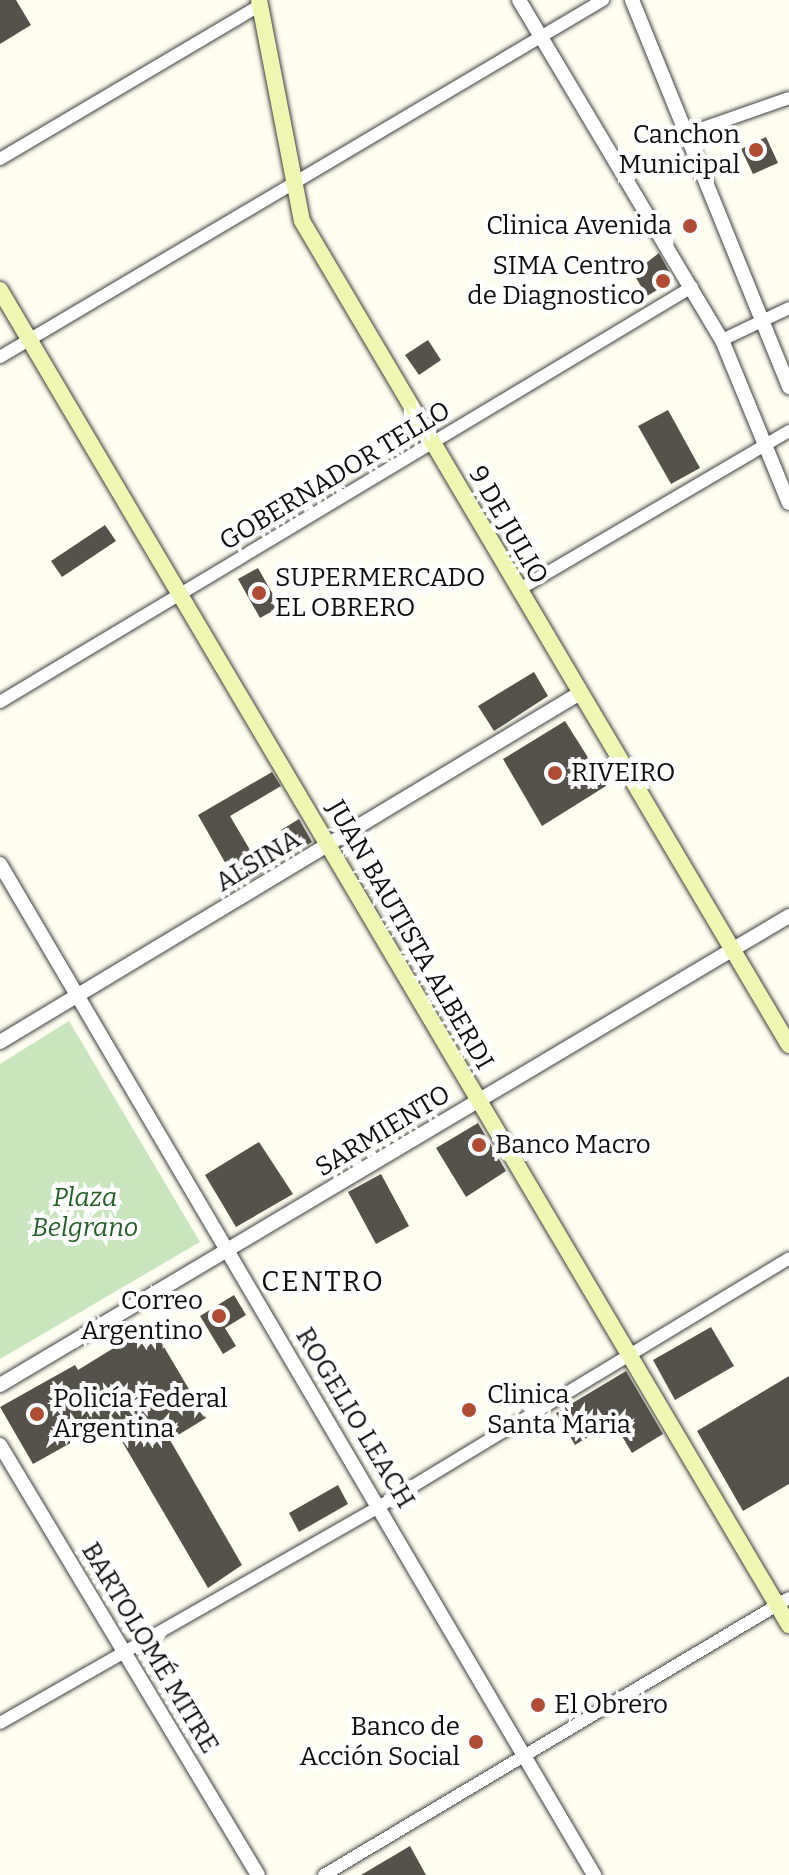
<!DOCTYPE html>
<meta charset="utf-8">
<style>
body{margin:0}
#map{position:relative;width:789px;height:1875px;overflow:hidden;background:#fdfdf0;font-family:Bitter,serif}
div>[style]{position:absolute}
.green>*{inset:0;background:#c8e5bd}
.building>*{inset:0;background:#55524b}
.roads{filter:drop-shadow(0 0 2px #414141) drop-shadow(0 0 2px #414141)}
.minor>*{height:12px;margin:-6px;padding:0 6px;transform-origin:6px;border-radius:6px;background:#fff}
.tertiary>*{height:14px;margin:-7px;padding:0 7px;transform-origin:7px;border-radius:7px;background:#fff}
.secondary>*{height:16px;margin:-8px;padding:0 8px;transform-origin:8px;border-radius:8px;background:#eef7b2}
.dots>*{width:22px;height:22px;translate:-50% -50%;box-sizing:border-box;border:4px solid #fff;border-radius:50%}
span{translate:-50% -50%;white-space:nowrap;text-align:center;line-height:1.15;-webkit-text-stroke:8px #fff;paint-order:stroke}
.poi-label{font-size:26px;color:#0e0e0e}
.right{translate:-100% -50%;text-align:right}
.left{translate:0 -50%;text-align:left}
.street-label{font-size:26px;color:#0e0e0e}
.park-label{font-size:26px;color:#245f27;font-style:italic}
.neighbourhood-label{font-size:28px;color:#0e0e0e;letter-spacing:2px}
</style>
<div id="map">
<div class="green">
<div style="clip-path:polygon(69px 1021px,200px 1242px,0 1359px,0 1064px)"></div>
</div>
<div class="building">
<div style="clip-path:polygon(0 0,16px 0,31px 25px,0 44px)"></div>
<div style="clip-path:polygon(766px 137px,778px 163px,753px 174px,741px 149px)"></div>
<div style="clip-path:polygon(659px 253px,674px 280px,647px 296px,633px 273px)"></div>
<div style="clip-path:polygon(428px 340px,441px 360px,419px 375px,405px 355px)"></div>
<div style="clip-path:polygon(668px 410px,700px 468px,671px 484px,638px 426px)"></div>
<div style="clip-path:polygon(105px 525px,116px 541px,62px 577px,51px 561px)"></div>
<div style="clip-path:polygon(258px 568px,280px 607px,260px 618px,238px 579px)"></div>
<div style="clip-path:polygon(534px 672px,548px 696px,494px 731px,478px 706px)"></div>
<div style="clip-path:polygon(565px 721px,606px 786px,542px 826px,503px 759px)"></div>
<div style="clip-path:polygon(272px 772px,281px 786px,230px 816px,263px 872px,239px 887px,198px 815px)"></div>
<div style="clip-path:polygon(299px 819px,312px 842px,294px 853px,281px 830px)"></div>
<div style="clip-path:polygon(478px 1123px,506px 1171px,466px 1197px,436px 1148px)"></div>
<div style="clip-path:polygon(259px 1142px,293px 1194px,236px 1227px,205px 1175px)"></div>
<div style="clip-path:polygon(381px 1174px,409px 1226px,376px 1244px,348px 1192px)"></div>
<div style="clip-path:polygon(234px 1295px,246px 1315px,225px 1328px,236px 1346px,223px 1354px,200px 1316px)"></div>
<div style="clip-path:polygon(151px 1325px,206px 1418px,170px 1440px,242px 1565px,208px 1588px,110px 1421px,33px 1464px,0 1407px,75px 1365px,78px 1370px)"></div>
<div style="clip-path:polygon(711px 1327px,734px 1366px,675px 1400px,653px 1360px)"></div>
<div style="clip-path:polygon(626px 1371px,663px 1434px,632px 1453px,613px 1421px,575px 1445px,556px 1413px)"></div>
<div style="clip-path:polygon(789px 1376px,789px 1484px,743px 1511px,697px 1431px)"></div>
<div style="clip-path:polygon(338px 1485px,348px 1504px,299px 1532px,289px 1513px)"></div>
<div style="clip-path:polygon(410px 1846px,426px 1875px,361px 1875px)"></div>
</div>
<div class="roads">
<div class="minor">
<div style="left:689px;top:133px;width:106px;rotate:-19.3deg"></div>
<div style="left:0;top:159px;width:302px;rotate:-30.6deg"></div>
<div style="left:722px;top:340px;width:74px;rotate:-25.5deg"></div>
<div style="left:0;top:357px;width:701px;rotate:-30.63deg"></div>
<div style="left:518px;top:590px;width:314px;rotate:-30.4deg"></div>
<div style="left:0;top:702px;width:807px;rotate:-30.95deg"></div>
<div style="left:0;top:1723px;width:438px;rotate:-29.7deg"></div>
<div style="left:380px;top:1506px;width:478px;rotate:-31.2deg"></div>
<div style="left:324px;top:1875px;width:541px;rotate:-30.78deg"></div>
</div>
<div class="tertiary">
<div style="left:519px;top:0;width:396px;rotate:59.2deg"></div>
<div style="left:722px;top:340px;width:176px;rotate:67.7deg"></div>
<div style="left:632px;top:0;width:418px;rotate:67.9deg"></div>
<div style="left:0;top:864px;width:1173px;rotate:59.56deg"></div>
<div style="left:0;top:1042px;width:677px;rotate:-31.04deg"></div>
<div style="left:0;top:1385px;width:918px;rotate:-30.73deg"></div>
<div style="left:0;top:1445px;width:501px;rotate:59.04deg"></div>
</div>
<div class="secondary">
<div style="left:259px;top:0;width:225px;rotate:79deg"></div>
<div style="left:302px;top:221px;width:957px;rotate:59.42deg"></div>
<div style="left:0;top:290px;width:1551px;rotate:59.42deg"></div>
</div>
</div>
<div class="dots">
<div style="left:756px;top:150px;background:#b04c33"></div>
<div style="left:690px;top:226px;background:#b04c33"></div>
<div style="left:663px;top:281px;background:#b04c33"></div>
<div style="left:259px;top:593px;background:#b04c33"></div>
<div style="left:555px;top:773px;background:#b04c33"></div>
<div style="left:479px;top:1145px;background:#b04c33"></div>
<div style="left:219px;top:1316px;background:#b04c33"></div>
<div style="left:469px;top:1410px;background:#b04c33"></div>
<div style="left:37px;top:1414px;background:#b04c33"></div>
<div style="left:538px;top:1705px;background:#b04c33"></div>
<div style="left:476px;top:1742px;background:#b04c33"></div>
</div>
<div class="poi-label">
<span class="right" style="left:740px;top:150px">Canchon<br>Municipal</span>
<span class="right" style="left:672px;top:226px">Clinica Avenida</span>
<span class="right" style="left:645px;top:281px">SIMA Centro<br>de Diagnostico</span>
<span class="left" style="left:275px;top:593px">SUPERMERCADO<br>EL OBRERO</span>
<span class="left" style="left:571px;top:773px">RIVEIRO</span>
<span class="left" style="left:495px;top:1145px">Banco Macro</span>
<span class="right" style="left:203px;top:1316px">Correo<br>Argentino</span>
<span class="left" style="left:487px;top:1410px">Clinica<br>Santa Maria</span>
<span class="left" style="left:53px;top:1414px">Policía Federal<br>Argentina</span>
<span class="left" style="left:554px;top:1705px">El Obrero</span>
<span class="right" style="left:460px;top:1742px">Banco de<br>Acción Social</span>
</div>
<div class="street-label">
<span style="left:335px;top:476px;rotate:-31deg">GOBERNADOR TELLO</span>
<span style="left:508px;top:525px;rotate:60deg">9 DE JULIO</span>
<span style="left:258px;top:861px;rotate:-31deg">ALSINA</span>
<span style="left:410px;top:935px;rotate:60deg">JUAN BAUTISTA ALBERDI</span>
<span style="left:383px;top:1131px;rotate:-31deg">SARMIENTO</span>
<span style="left:355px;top:1418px;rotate:59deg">ROGELIO LEACH</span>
<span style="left:150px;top:1648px;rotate:59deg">BARTOLOMÉ MITRE</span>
</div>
<div class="park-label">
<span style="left:85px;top:1213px">Plaza<br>Belgrano</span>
</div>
<div class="neighbourhood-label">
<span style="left:323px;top:1282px">CENTRO</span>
</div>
</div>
